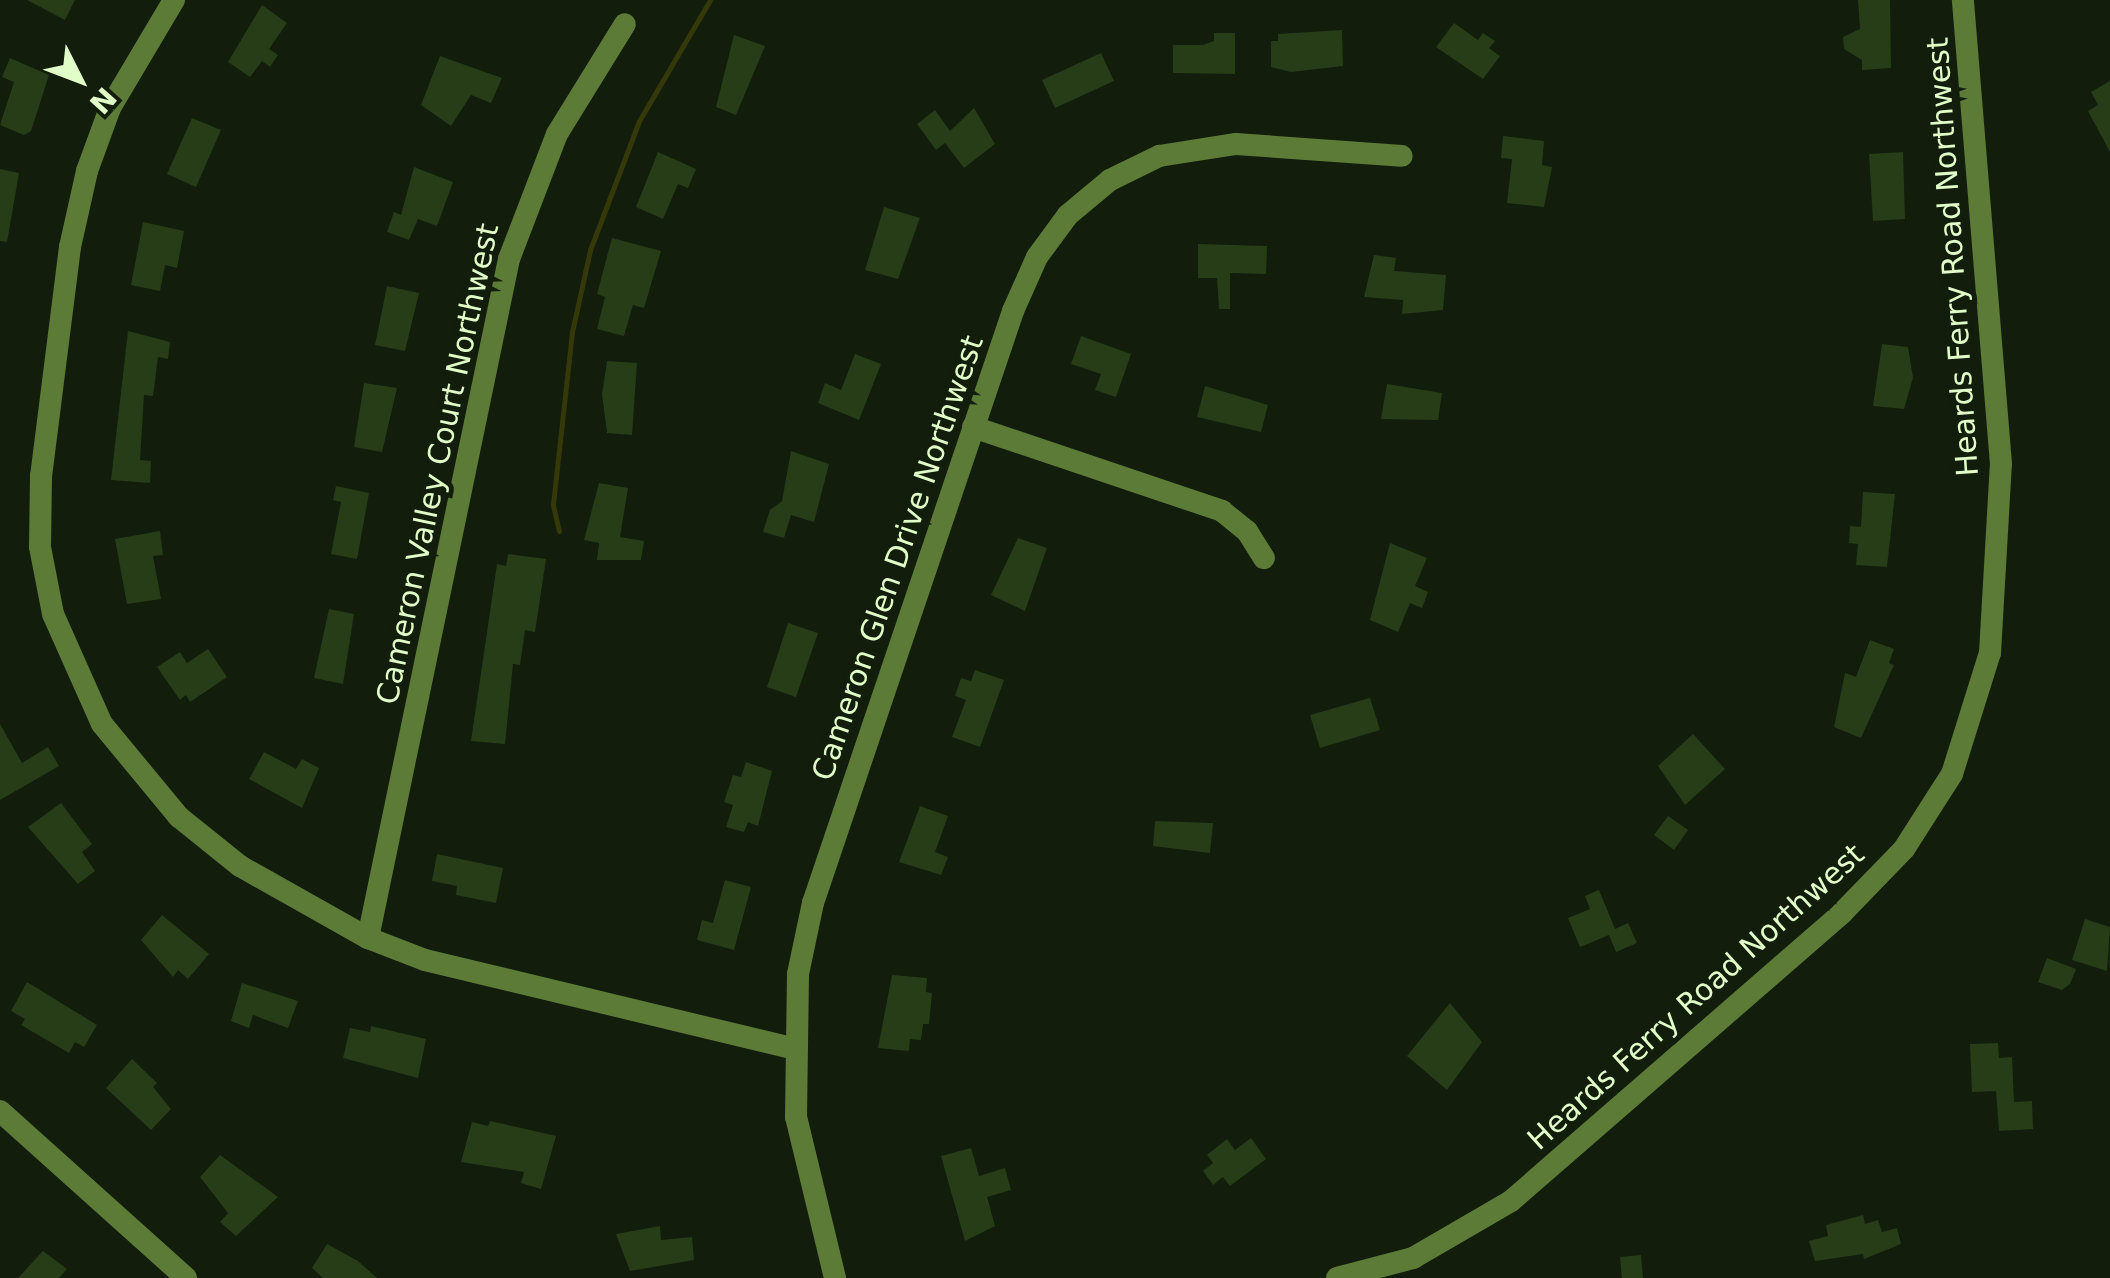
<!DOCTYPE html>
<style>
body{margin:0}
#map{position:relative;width:2110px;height:1278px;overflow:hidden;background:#121d0c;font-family:"DejaVu Sans",sans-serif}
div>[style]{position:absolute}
.stream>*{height:5px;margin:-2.5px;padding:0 2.5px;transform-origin:2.5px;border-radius:2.5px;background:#353809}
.building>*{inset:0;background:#263d18}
.minor>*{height:22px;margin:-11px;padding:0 11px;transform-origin:11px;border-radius:11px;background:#5c7b37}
span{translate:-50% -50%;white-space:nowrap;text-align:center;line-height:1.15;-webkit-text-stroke:10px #121d0c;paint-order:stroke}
.street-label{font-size:30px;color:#e1fec8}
.north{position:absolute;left:30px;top:30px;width:100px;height:100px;-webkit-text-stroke:8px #121d0c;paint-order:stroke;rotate:132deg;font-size:28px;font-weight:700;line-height:40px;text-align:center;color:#e1fec8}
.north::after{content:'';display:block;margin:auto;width:35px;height:45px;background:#e1fec8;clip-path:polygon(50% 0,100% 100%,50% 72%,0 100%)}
</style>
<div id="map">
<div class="stream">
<div style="left:559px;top:531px;width:28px;rotate:-103deg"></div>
<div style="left:553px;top:504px;width:173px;rotate:-83.7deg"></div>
<div style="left:572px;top:332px;width:84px;rotate:-77.6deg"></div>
<div style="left:590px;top:250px;width:138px;rotate:-69.2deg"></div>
<div style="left:639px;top:121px;width:140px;rotate:-59.6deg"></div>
</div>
<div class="building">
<div style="clip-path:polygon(27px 0,75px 0,65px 20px)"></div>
<div style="clip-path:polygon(1858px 0,1890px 0,1891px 68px,1862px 70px,1862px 60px,1844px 49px,1843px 37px,1860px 29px)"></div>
<div style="clip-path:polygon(262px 5px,287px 23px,269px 49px,278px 55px,270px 67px,262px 61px,250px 77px,228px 62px)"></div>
<div style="clip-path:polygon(1454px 23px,1478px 40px,1483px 33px,1495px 41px,1489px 48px,1500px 56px,1483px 79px,1436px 47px)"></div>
<div style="clip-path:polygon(1342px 30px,1343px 66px,1291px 72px,1271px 67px,1271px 41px,1278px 41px,1278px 34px)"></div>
<div style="clip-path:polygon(1214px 33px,1235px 33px,1235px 74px,1173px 73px,1173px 45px,1203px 45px,1214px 41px)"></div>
<div style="clip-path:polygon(734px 35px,765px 46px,736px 115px,716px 107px)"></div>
<div style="clip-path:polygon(1101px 53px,1114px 81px,1055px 108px,1042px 80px)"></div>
<div style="clip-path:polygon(440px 56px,502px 78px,491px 103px,471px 95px,451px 126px,421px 105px)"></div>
<div style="clip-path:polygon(10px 58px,49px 75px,31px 131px,24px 135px,0 125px,14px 82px,2px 77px)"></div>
<div style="clip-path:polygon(2110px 81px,2110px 152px,2088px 111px,2098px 105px,2091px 92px)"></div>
<div style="clip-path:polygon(974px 108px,995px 144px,964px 168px,945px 143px,936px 150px,917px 124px,935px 110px,950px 131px)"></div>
<div style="clip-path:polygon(192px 118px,221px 130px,196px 187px,167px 174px)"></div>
<div style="clip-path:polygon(1503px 136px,1544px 141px,1542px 165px,1552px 167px,1544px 207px,1507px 203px,1512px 159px,1501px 158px)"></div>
<div style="clip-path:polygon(658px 152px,696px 169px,688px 188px,678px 184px,663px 219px,636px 207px)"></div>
<div style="clip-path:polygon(1903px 152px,1905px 219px,1873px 221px,1869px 154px)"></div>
<div style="clip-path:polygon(414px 167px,453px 182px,437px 226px,418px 219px,409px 240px,387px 232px,394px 212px,401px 215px)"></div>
<div style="clip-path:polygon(0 169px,19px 173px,7px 242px,0 241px)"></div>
<div style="clip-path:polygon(884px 207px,920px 218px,898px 279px,865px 270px)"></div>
<div style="clip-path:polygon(143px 222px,184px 231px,177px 268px,165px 265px,160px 291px,131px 285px)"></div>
<div style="clip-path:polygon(612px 238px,661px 251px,644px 308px,633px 305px,624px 336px,597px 329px,605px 297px,597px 294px)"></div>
<div style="clip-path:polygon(1198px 244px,1267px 246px,1266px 274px,1230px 273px,1230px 309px,1219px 309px,1217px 278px,1198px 278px)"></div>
<div style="clip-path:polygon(1374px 255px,1396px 258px,1394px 271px,1446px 275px,1443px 310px,1402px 314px,1403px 300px,1364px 297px)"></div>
<div style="clip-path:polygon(387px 286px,419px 293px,405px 351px,375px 345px)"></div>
<div style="clip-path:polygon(128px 331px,170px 342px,168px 359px,158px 357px,153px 396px,144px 395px,140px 460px,151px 461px,150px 483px,111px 480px)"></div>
<div style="clip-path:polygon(1081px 336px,1131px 354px,1116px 397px,1095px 390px,1101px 374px,1071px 364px)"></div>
<div style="clip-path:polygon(1882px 344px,1908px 347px,1913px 378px,1904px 409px,1873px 406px)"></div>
<div style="clip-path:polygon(855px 354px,881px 364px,859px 420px,818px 403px,825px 383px,841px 390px)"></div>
<div style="clip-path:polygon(607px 361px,637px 363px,632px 435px,607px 433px,602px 394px)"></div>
<div style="clip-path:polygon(364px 383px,397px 388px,382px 452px,354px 447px)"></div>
<div style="clip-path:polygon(1387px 384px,1442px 393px,1438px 420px,1381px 419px)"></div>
<div style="clip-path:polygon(1205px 386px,1268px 405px,1261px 432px,1197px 417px)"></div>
<div style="clip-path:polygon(791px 451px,829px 464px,814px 522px,791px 515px,784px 538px,763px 532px,770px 510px,782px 501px)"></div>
<div style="clip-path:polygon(599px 483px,628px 488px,620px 537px,644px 541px,641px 560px,597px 560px,599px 543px,584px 540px)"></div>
<div style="clip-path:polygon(336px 486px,369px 493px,357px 559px,331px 554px,341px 502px,333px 500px)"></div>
<div style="clip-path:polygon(1863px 492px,1895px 494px,1887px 567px,1856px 565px,1858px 544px,1849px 543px,1850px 526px,1861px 527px)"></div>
<div style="clip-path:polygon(160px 531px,163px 555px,153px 556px,161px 599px,127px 604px,115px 539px)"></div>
<div style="clip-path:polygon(1018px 538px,1047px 548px,1025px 611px,991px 595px)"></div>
<div style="clip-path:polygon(1390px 543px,1427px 558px,1415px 586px,1428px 592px,1422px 608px,1410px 603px,1398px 632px,1370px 620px)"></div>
<div style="clip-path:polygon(508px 554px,546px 559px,535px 632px,525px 630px,520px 665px,513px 664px,505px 744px,471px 741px,497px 564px,506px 566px)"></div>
<div style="clip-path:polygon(329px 609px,354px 614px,343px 684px,314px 678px)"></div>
<div style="clip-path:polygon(788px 623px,818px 633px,796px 697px,767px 687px)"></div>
<div style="clip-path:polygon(1870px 640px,1894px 649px,1889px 663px,1894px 665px,1861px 738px,1834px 727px,1845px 673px,1856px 677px)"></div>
<div style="clip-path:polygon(208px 649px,227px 677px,190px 702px,186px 695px,180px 700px,157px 667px,180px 652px,187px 663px)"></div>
<div style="clip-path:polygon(975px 670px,1004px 680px,980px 747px,952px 737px,966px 700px,955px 696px,961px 678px,971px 681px)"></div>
<div style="clip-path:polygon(1370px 698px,1380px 730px,1320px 748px,1310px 715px)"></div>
<div style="clip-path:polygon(0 724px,22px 763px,48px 747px,59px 766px,0 800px)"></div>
<div style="clip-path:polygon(1693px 734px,1725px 769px,1685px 805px,1658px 766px)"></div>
<div style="clip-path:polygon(264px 752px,296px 769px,302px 759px,319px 768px,302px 808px,249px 779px)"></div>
<div style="clip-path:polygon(746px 762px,772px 771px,758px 826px,748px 822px,744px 832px,726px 827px,733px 805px,724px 802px,733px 775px,741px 777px)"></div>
<div style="clip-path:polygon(61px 803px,92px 844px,82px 852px,95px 871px,78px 884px,28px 827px)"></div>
<div style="clip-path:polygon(920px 806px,948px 816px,935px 852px,948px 857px,941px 875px,899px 862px)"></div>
<div style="clip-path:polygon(1668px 816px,1688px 830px,1674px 850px,1654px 835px)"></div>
<div style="clip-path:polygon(1155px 821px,1213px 823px,1210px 853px,1153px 846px)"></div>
<div style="clip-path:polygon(437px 854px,503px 868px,496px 903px,456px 895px,457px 886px,432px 881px)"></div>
<div style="clip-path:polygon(725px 880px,751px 887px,734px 950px,697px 940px,702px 920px,713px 923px)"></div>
<div style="clip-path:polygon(1599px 890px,1615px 929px,1628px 923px,1637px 943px,1616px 952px,1609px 935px,1580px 947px,1568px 918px,1590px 909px,1585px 896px)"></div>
<div style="clip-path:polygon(162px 915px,209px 954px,188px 979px,178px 970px,173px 977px,141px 940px)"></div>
<div style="clip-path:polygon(2085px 919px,2110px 927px,2107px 971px,2072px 960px)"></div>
<div style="clip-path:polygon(2047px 958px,2076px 969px,2070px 984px,2062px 990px,2038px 982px)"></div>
<div style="clip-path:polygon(892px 975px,927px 978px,926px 992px,932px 993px,929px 1024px,923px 1024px,921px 1040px,910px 1039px,909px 1051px,878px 1048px)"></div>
<div style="clip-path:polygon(27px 982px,97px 1025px,84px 1047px,75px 1042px,69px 1053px,21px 1025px,25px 1019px,11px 1011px)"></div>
<div style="clip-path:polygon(242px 983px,298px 1001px,288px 1028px,253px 1015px,249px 1028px,231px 1021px)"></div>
<div style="clip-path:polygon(1450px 1003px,1482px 1042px,1447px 1090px,1407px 1056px)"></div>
<div style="clip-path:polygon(371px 1026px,426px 1039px,418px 1078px,343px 1058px,350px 1028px,370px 1032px)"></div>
<div style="clip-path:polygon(1998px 1043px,1999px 1058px,2012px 1057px,2014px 1102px,2032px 1101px,2033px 1129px,1999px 1131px,1996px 1091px,1972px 1092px,1970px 1044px)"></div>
<div style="clip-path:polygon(132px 1059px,157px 1083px,153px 1087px,171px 1109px,151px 1130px,106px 1088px)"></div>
<div style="clip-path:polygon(490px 1121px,556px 1136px,541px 1189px,521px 1183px,524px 1172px,461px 1162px,472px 1122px,488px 1126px)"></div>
<div style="clip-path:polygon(1251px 1138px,1266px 1159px,1230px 1186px,1223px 1177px,1213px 1185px,1203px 1171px,1213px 1163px,1207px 1155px,1227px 1139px,1235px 1150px)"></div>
<div style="clip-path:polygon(971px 1148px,979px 1176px,1005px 1168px,1011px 1190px,987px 1197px,995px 1226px,965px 1241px,941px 1156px)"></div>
<div style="clip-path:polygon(220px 1155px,278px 1197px,236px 1236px,220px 1222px,228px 1213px,200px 1177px)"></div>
<div style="clip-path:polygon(1863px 1215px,1865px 1224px,1878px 1220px,1882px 1232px,1897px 1228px,1901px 1244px,1864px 1259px,1863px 1254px,1815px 1261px,1809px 1241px,1828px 1236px,1826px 1225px)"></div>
<div style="clip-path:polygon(660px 1226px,661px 1240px,692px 1237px,694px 1260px,630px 1271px,616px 1234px)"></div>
<div style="clip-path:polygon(327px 1244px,358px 1261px,377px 1278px,323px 1278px,312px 1268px)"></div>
<div style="clip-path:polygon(43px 1251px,67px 1269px,59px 1278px,18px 1278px)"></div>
<div style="clip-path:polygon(1641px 1255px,1643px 1278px,1622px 1278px,1620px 1257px)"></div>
</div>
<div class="minor">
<div style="left:174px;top:0;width:126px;rotate:120.7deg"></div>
<div style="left:110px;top:108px;width:67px;rotate:110.1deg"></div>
<div style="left:87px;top:171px;width:78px;rotate:102.6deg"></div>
<div style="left:70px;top:247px;width:231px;rotate:97.2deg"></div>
<div style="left:41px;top:476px;width:71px;rotate:90.8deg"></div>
<div style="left:40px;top:547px;width:68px;rotate:79deg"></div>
<div style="left:53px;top:614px;width:120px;rotate:66deg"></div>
<div style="left:102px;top:724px;width:121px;rotate:50.4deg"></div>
<div style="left:179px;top:817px;width:78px;rotate:38.8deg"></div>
<div style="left:240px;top:866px;width:147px;rotate:29.4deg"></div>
<div style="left:368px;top:938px;width:61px;rotate:21.1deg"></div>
<div style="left:425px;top:960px;width:377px;rotate:13.5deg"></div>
<div style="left:973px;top:427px;width:263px;rotate:18.6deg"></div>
<div style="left:1222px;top:511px;width:32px;rotate:39deg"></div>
<div style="left:1247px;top:531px;width:32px;rotate:58deg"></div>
<div style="left:368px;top:938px;width:693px;rotate:-78.27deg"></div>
<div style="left:509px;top:259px;width:134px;rotate:-69deg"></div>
<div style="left:557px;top:134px;width:129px;rotate:-58.3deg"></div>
<div style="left:0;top:1111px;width:250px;rotate:41.9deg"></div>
<div style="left:835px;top:1278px;width:166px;rotate:-103.6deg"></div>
<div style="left:796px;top:1117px;width:143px;rotate:-89.2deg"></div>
<div style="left:798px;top:974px;width:73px;rotate:-78.1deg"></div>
<div style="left:813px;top:903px;width:625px;rotate:-71.33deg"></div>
<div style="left:1013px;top:311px;width:59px;rotate:-66deg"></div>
<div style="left:1037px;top:257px;width:52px;rotate:-53.6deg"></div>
<div style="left:1068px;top:215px;width:55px;rotate:-39.8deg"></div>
<div style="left:1110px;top:180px;width:55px;rotate:-26.1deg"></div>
<div style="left:1159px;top:156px;width:78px;rotate:-8.9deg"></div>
<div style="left:1236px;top:144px;width:166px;rotate:4.1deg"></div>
<div style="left:1337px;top:1278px;width:79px;rotate:-14.7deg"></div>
<div style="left:1413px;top:1258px;width:113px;rotate:-30.2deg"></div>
<div style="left:1511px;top:1201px;width:439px;rotate:-41deg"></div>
<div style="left:1842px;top:913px;width:89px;rotate:-45.9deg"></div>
<div style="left:1904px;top:849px;width:89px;rotate:-57.4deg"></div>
<div style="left:1952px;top:774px;width:127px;rotate:-72.6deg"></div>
<div style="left:1990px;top:653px;width:189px;rotate:-86.7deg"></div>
<div style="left:2001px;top:464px;width:466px;rotate:-94.7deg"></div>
</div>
<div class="street-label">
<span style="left:1953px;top:257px;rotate:-94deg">Heards Ferry Road Northwest</span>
<span style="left:438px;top:464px;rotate:-78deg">Cameron Valley Court Northwest</span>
<span style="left:898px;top:558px;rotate:-71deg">Cameron Glen Drive Northwest</span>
<span style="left:1696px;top:997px;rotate:-42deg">Heards Ferry Road Northwest</span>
</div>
<div class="north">N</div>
</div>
